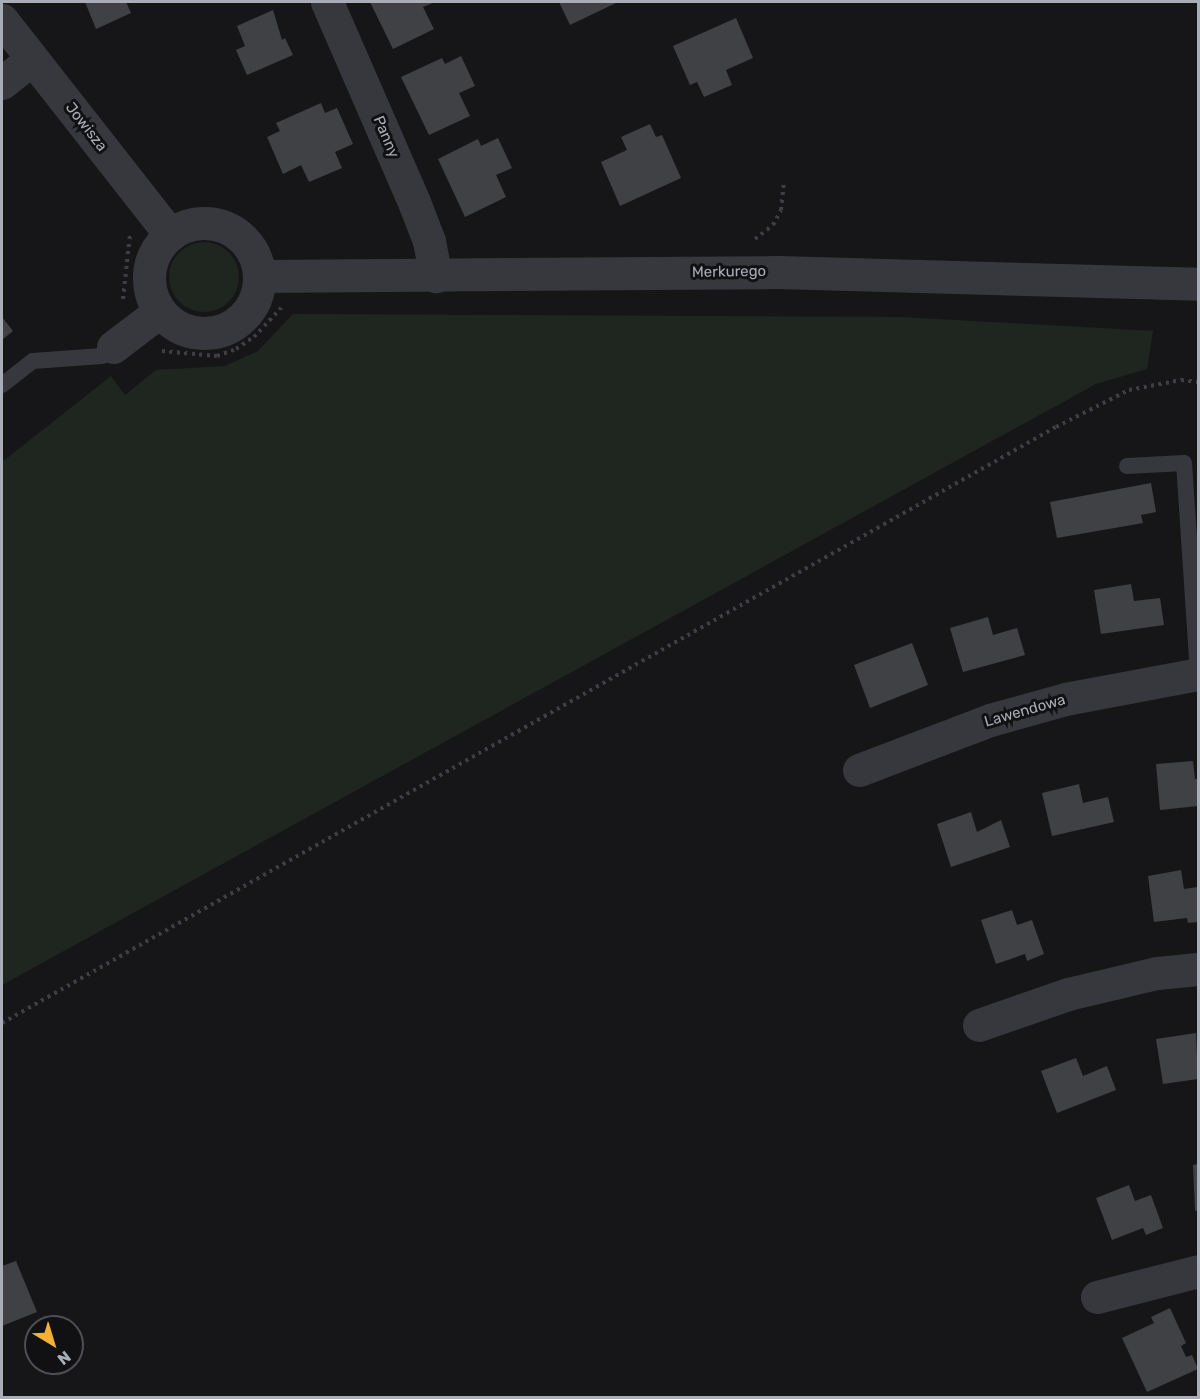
<!DOCTYPE html>
<style>
body{margin:0}
#map{position:relative;width:1200px;height:1399px;overflow:hidden;background:#161618;font-family:Rubik,sans-serif}
div>[style]{position:absolute}
.green>*{inset:0;background:#1e261f}
.round{border-radius:50%}
.building>*{inset:0;background:#404145}
.path>*{height:4px;margin-top:-2px;transform-origin:0;background:repeating-linear-gradient(90deg,#3d3f44 0 3px,transparent 0 7.5px)}
.service>*{height:16px;margin:-8px;padding:0 8px;transform-origin:8px;border-radius:8px;background:#37383d}
.minor>*{height:33px;margin:-16.5px;padding:0 16.5px;transform-origin:16.5px;border-radius:16.5px;background:#37383d}
.minor>.ring{margin:-16.5px;padding:0;box-sizing:content-box;background:none;border:33px solid #37383d;border-radius:50%}
span{translate:-50% -50%;white-space:nowrap;text-align:center;line-height:1.15;-webkit-text-stroke:6px #111113;paint-order:stroke}
.street-label{font-size:15px;color:#a8adb8}
.frame{position:absolute;inset:0;border:3px solid #a8adb8;pointer-events:none}
.north{position:absolute;left:24px;top:1315px;width:60px;height:60px;box-sizing:border-box;background:#111113;border:2px solid #4d4f55;border-radius:50%;rotate:142deg;font-size:16px;font-weight:700;line-height:24px;text-align:center;color:#a8adb8}
.north::after{content:'';display:block;margin:auto;width:21px;height:27px;background:#f2b134;clip-path:polygon(50% 0,100% 100%,50% 72%,0 100%)}
</style>
<div id="map">
<div class="green">
<div class="round" style="left:169px;top:242px;width:70px;height:70px"></div>
<div style="clip-path:polygon(293px 314px,902px 317px,1153px 331px,1147px 369px,1096px 384px,2px 985px,2px 462px,111px 376px,125px 395px,156px 370px,225px 366px,258px 351px)"></div>
</div>
<div class="building">
<div style="clip-path:polygon(85px 2px,126px 2px,131px 13px,96px 29px)"></div>
<div style="clip-path:polygon(370px 2px,435px 2px,423px 7px,434px 29px,393px 49px)"></div>
<div style="clip-path:polygon(559px 2px,618px 2px,570px 25px)"></div>
<div style="clip-path:polygon(273px 10px,282px 40px,285px 38px,293px 55px,247px 75px,236px 50px,245px 46px,237px 26px)"></div>
<div style="clip-path:polygon(736px 18px,753px 58px,726px 70px,732px 85px,704px 97px,697px 82px,690px 85px,673px 46px)"></div>
<div style="clip-path:polygon(461px 56px,475px 86px,459px 93px,470px 116px,429px 135px,401px 77px,442px 58px,445px 64px)"></div>
<div style="clip-path:polygon(321px 103px,325px 113px,337px 108px,353px 144px,335px 152px,342px 168px,309px 182px,301px 165px,283px 174px,267px 137px,280px 131px,276px 123px)"></div>
<div style="clip-path:polygon(650px 124px,656px 137px,662px 135px,681px 178px,620px 206px,601px 162px,627px 150px,621px 137px)"></div>
<div style="clip-path:polygon(498px 138px,512px 168px,496px 175px,506px 197px,465px 217px,438px 159px,478px 139px,481px 146px)"></div>
<div style="clip-path:polygon(2px 317px,13px 331px,2px 340px)"></div>
<div style="clip-path:polygon(1151px 483px,1156px 512px,1141px 515px,1143px 523px,1057px 538px,1050px 502px)"></div>
<div style="clip-path:polygon(1131px 584px,1134px 601px,1160px 598px,1164px 625px,1101px 634px,1094px 590px)"></div>
<div style="clip-path:polygon(988px 617px,993px 635px,1017px 628px,1025px 655px,963px 672px,950px 628px)"></div>
<div style="clip-path:polygon(912px 643px,928px 685px,870px 708px,854px 665px)"></div>
<div style="clip-path:polygon(1193px 761px,1195px 779px,1198px 779px,1198px 806px,1160px 810px,1156px 764px)"></div>
<div style="clip-path:polygon(1079px 784px,1083px 803px,1108px 797px,1114px 822px,1052px 836px,1042px 793px)"></div>
<div style="clip-path:polygon(971px 812px,977px 832px,1001px 820px,1010px 847px,951px 867px,937px 824px)"></div>
<div style="clip-path:polygon(1181px 870px,1184px 889px,1198px 887px,1198px 922px,1188px 923px,1187px 918px,1154px 922px,1148px 876px)"></div>
<div style="clip-path:polygon(1012px 910px,1017px 925px,1032px 920px,1044px 954px,1027px 961px,1025px 954px,996px 964px,981px 920px)"></div>
<div style="clip-path:polygon(1196px 1033px,1198px 1079px,1163px 1084px,1156px 1039px)"></div>
<div style="clip-path:polygon(1076px 1058px,1083px 1076px,1107px 1066px,1116px 1090px,1057px 1113px,1041px 1071px)"></div>
<div style="clip-path:polygon(1198px 1164px,1198px 1210px,1195px 1211px,1193px 1165px)"></div>
<div style="clip-path:polygon(1129px 1185px,1135px 1201px,1151px 1195px,1163px 1228px,1146px 1235px,1143px 1228px,1112px 1240px,1096px 1198px)"></div>
<div style="clip-path:polygon(16px 1261px,37px 1312px,2px 1326px,2px 1266px)"></div>
<div style="clip-path:polygon(1170px 1308px,1186px 1343px,1181px 1346px,1186px 1357px,1192px 1355px,1198px 1369px,1147px 1392px,1122px 1338px,1154px 1323px,1151px 1317px)"></div>
</div>
<div class="path">
<div style="left:755px;top:239px;width:23px;rotate:-38deg"></div>
<div style="left:773px;top:225px;width:17px;rotate:-62deg"></div>
<div style="left:781px;top:210px;width:28px;rotate:-84deg"></div>
<div style="left:123px;top:299px;width:64px;rotate:-83.8deg"></div>
<div style="left:162px;top:351px;width:55px;rotate:5.2deg"></div>
<div style="left:217px;top:356px;width:20px;rotate:-20deg"></div>
<div style="left:236px;top:349px;width:22px;rotate:-34deg"></div>
<div style="left:254px;top:337px;width:40px;rotate:-47deg"></div>
<div style="left:2px;top:1023px;width:1211px;rotate:-29.49deg"></div>
<div style="left:1056px;top:427px;width:82px;rotate:-26.9deg"></div>
<div style="left:1129px;top:390px;width:53px;rotate:-10.9deg"></div>
<div style="left:1181px;top:380px;width:17px;rotate:7deg"></div>
</div>
<div class="service">
<div style="left:2px;top:385px;width:39px;rotate:-38deg"></div>
<div style="left:33px;top:361px;width:69px;rotate:-4.1deg"></div>
<div style="left:102px;top:356px;width:14px;rotate:-39deg"></div>
<div style="left:1127px;top:466px;width:57px;rotate:-3deg"></div>
<div style="left:1184px;top:463px;width:210px;rotate:86.2deg"></div>
</div>
<div class="minor">
<div style="left:327px;top:2px;width:218px;rotate:66.5deg"></div>
<div style="left:414px;top:202px;width:42px;rotate:69deg"></div>
<div style="left:429px;top:241px;width:36px;rotate:79deg"></div>
<div style="left:2px;top:20px;width:271px;rotate:51.9deg"></div>
<div style="left:2px;top:83px;width:38px;rotate:-39deg"></div>
<div class="ring" style="left:149px;top:223px;width:77px;height:77px"></div>
<div style="left:260px;top:276px;width:518px;rotate:-0.44deg"></div>
<div style="left:778px;top:272px;width:420px;rotate:1.6deg"></div>
<div style="left:113px;top:347px;width:58px;rotate:-37.3deg"></div>
<div style="left:859px;top:770px;width:140px;rotate:-20.9deg"></div>
<div style="left:990px;top:720px;width:78px;rotate:-15.6deg"></div>
<div style="left:1065px;top:699px;width:135px;rotate:-10.6deg"></div>
<div style="left:979px;top:1025px;width:94px;rotate:-19.2deg"></div>
<div style="left:1068px;top:994px;width:91px;rotate:-13.3deg"></div>
<div style="left:1157px;top:973px;width:41px;rotate:-5.6deg"></div>
<div style="left:1097px;top:1297px;width:104px;rotate:-14.4deg"></div>
</div>
<div class="street-label">
<span style="left:86px;top:127px;rotate:52deg">Jowisza</span>
<span style="left:386px;top:137px;rotate:67deg">Panny</span>
<span style="left:729px;top:272px;rotate:-1deg">Merkurego</span>
<span style="left:1025px;top:711px;rotate:-16deg">Lawendowa</span>
</div>
<div class="frame"></div>
<div class="north">N</div>
</div>
